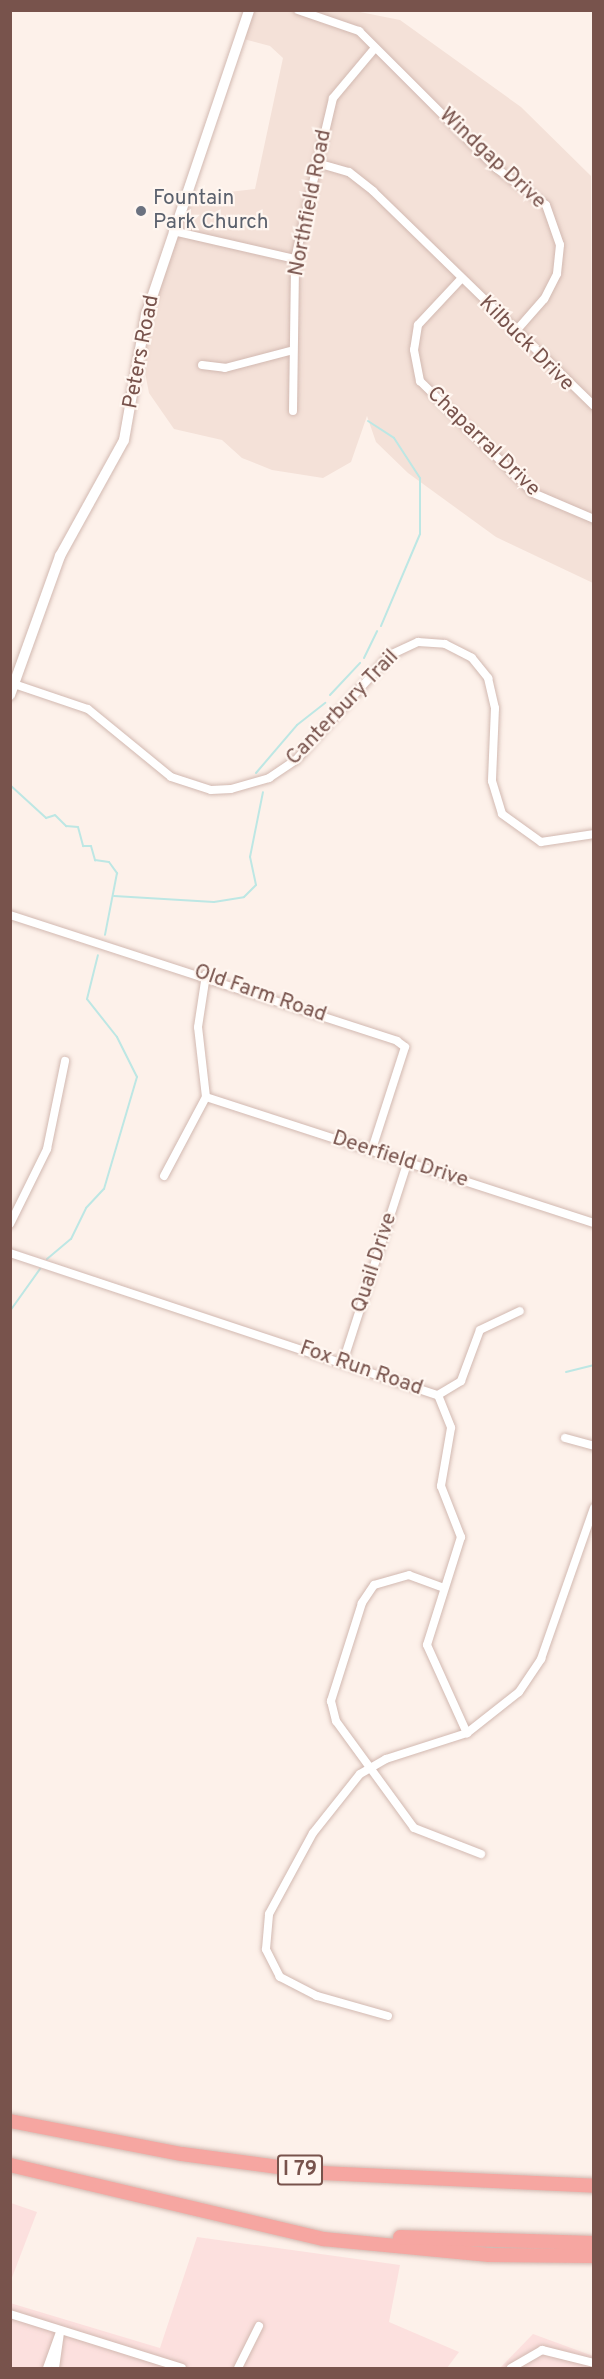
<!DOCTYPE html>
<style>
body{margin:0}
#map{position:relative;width:604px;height:2379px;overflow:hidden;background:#fdf1ea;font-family:Overpass,sans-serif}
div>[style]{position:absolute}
.residential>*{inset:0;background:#f4e1d8}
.commercial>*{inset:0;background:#fce0de}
.stream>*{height:2px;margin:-1px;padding:0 1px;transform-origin:1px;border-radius:1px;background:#bde7e4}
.roads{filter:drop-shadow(0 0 2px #d2b9b1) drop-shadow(0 0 2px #d2b9b1)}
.street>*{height:8px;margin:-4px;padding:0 4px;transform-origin:4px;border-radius:4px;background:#fff}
.secondary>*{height:10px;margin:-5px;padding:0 5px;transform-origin:5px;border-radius:5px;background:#fff}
.highway>*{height:14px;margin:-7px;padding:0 7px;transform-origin:7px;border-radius:7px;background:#f6a6a1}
.dots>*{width:16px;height:16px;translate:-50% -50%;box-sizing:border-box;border:3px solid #fff6f0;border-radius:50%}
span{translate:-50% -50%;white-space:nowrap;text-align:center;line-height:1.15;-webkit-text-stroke:4.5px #fff6f0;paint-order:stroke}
.shield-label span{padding:2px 4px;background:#fff6f0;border:2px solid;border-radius:4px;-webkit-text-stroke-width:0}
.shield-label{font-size:20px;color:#78534c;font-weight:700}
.street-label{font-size:21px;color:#78534c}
.worship-label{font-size:21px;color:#5b616d}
.left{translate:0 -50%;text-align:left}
.frame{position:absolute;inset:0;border:12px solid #78534c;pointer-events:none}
</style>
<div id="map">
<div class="residential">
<div style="clip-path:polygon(249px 11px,355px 11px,400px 20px,521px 107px,591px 176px,593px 583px,496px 537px,408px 473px,376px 442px,367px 416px,351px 462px,323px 478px,272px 470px,242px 458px,222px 440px,174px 429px,149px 393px,140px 347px,185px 197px,255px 189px,283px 58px,270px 46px,240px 38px)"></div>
</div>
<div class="commercial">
<div style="clip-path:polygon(11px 2203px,37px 2212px,11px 2280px,10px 2203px)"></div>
<div style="clip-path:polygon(197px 2237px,400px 2265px,389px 2322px,459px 2352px,447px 2368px,11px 2368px,10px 2303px,160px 2348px)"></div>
<div style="clip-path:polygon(533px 2334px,593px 2356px,593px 2368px,500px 2368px)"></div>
</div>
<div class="stream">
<div style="left:368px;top:421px;width:31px;rotate:33deg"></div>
<div style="left:394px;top:438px;width:48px;rotate:57deg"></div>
<div style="left:420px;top:478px;width:56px;rotate:90deg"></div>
<div style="left:420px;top:534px;width:100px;rotate:113deg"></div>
<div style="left:364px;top:658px;width:30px;rotate:-64deg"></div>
<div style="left:330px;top:695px;width:44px;rotate:-46.8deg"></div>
<div style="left:256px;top:773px;width:63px;rotate:-49.5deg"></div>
<div style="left:297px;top:725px;width:36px;rotate:-38deg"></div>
<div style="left:10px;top:785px;width:49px;rotate:42.5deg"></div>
<div style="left:46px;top:818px;width:9px;rotate:-18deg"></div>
<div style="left:55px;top:815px;width:16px;rotate:45deg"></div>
<div style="left:66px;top:826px;width:12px;rotate:5deg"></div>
<div style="left:78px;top:827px;width:20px;rotate:75deg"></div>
<div style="left:83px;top:846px;width:8px"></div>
<div style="left:91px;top:846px;width:15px;rotate:74deg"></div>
<div style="left:95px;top:860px;width:14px;rotate:8deg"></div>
<div style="left:109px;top:862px;width:14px;rotate:54deg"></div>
<div style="left:117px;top:873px;width:63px;rotate:101deg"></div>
<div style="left:114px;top:896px;width:100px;rotate:3.4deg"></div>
<div style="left:214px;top:902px;width:30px;rotate:-9deg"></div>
<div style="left:244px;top:897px;width:17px;rotate:-45deg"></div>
<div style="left:256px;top:885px;width:29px;rotate:-102deg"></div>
<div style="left:250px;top:857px;width:66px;rotate:-78.7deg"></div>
<div style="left:47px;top:1259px;width:31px;rotate:-40deg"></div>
<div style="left:71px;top:1239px;width:34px;rotate:-64deg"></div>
<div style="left:86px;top:1208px;width:26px;rotate:-47deg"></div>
<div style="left:104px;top:1189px;width:117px;rotate:-73.6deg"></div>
<div style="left:137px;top:1077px;width:45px;rotate:-116.6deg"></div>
<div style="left:117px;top:1037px;width:48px;rotate:-128.3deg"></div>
<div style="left:87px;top:999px;width:45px;rotate:-76deg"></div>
<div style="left:10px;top:1311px;width:52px;rotate:-54.5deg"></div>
<div style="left:566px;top:1372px;width:29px;rotate:-14deg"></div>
</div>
<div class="roads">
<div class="street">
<div style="left:298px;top:10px;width:65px;rotate:19deg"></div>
<div style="left:359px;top:31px;width:194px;rotate:45deg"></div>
<div style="left:496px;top:168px;width:62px;rotate:36.5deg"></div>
<div style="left:546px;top:205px;width:42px;rotate:70.7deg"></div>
<div style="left:560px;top:245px;width:29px;rotate:96deg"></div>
<div style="left:557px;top:274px;width:28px;rotate:117deg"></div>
<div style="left:544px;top:299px;width:44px;rotate:131.3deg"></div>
<div style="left:317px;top:163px;width:33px;rotate:16deg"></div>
<div style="left:349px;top:172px;width:31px;rotate:38deg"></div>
<div style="left:373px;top:191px;width:308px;rotate:44.2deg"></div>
<div style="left:173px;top:231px;width:125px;rotate:12.9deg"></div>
<div style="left:461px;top:279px;width:63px;rotate:133.1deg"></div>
<div style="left:418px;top:325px;width:25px;rotate:99deg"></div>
<div style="left:414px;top:350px;width:32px;rotate:79deg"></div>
<div style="left:420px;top:381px;width:159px;rotate:44.7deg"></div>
<div style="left:533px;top:493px;width:66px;rotate:23.1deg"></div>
<div style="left:202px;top:365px;width:23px;rotate:7deg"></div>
<div style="left:225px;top:368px;width:67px;rotate:-14.7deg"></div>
<div style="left:293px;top:411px;width:152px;rotate:-89.2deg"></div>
<div style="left:295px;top:259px;width:165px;rotate:-76.7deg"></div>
<div style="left:333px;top:98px;width:65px;rotate:-50deg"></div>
<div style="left:11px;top:683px;width:81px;rotate:18.7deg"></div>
<div style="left:88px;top:709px;width:107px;rotate:39.3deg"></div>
<div style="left:171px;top:777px;width:42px;rotate:18deg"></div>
<div style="left:211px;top:790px;width:20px;rotate:-3deg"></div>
<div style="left:231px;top:789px;width:40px;rotate:-16deg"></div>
<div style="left:269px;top:778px;width:32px;rotate:-34deg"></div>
<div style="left:296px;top:760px;width:141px;rotate:-48.2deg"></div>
<div style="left:390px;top:655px;width:31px;rotate:-25deg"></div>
<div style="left:418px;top:642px;width:27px;rotate:4deg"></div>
<div style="left:445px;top:644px;width:30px;rotate:27deg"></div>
<div style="left:472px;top:658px;width:26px;rotate:51deg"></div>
<div style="left:488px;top:678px;width:31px;rotate:77deg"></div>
<div style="left:495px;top:708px;width:73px;rotate:92.4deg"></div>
<div style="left:492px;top:781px;width:34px;rotate:73deg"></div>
<div style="left:502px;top:814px;width:48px;rotate:35.7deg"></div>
<div style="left:541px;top:842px;width:54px;rotate:-8.6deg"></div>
<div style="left:10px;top:915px;width:407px;rotate:18deg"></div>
<div style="left:397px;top:1041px;width:10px;rotate:37deg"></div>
<div style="left:405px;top:1047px;width:107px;rotate:107.9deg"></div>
<div style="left:206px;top:1097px;width:408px;rotate:18deg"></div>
<div style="left:164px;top:1176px;width:89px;rotate:-62deg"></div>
<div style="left:206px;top:1097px;width:70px;rotate:-96.5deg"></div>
<div style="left:198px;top:1027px;width:53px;rotate:-81.3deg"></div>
<div style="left:10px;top:1224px;width:84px;rotate:-63.7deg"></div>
<div style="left:47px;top:1149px;width:90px;rotate:-78.4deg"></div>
<div style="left:10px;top:1253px;width:451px;rotate:18.4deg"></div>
<div style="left:438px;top:1395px;width:35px;rotate:68deg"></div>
<div style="left:451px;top:1428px;width:59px;rotate:99.8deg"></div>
<div style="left:441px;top:1486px;width:55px;rotate:68.6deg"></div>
<div style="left:461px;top:1537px;width:113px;rotate:107.5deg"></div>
<div style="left:427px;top:1645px;width:97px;rotate:65.6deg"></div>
<div style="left:343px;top:1362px;width:208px;rotate:-72.1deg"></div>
<div style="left:438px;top:1395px;width:27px;rotate:-31deg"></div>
<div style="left:461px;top:1381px;width:54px;rotate:-69.6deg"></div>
<div style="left:480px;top:1330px;width:44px;rotate:-25.4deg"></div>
<div style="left:565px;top:1438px;width:30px;rotate:15deg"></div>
<div style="left:444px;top:1588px;width:37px;rotate:-160deg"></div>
<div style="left:409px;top:1575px;width:36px;rotate:164deg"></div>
<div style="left:374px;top:1585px;width:22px;rotate:124deg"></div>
<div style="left:362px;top:1603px;width:103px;rotate:107.6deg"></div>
<div style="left:331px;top:1701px;width:21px;rotate:76deg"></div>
<div style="left:336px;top:1721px;width:132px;rotate:53.9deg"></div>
<div style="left:414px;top:1828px;width:72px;rotate:21.2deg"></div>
<div style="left:388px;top:2016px;width:74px;rotate:-164.3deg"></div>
<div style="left:317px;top:1996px;width:42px;rotate:-152.8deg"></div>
<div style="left:280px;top:1977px;width:31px;rotate:-117deg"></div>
<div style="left:266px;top:1949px;width:35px;rotate:-85deg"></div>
<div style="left:269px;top:1914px;width:92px;rotate:-61.5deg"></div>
<div style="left:313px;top:1833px;width:75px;rotate:-51.5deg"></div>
<div style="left:360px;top:1774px;width:30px;rotate:-30deg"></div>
<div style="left:386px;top:1759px;width:85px;rotate:-17.8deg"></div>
<div style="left:467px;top:1733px;width:66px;rotate:-38.3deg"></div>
<div style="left:519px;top:1692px;width:40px;rotate:-56deg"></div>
<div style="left:541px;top:1659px;width:160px;rotate:-70.7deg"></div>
<div style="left:10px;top:2314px;width:180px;rotate:17.4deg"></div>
<div style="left:47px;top:2368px;width:37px;rotate:-70deg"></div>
<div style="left:55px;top:2368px;width:34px;rotate:-82deg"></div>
<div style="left:238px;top:2368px;width:47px;rotate:-63.4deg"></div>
<div style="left:511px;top:2368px;width:36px;rotate:-30deg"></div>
<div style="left:542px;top:2350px;width:54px;rotate:14deg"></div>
</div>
<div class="secondary">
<div style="left:10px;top:695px;width:148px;rotate:-70.2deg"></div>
<div style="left:60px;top:556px;width:132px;rotate:-61.1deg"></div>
<div style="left:124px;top:440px;width:127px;rotate:-80deg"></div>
<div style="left:146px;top:315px;width:322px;rotate:-71.3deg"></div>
</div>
<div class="highway">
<div style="left:10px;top:2121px;width:175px;rotate:10.9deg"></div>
<div style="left:182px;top:2154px;width:142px;rotate:7.7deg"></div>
<div style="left:323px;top:2173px;width:271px;rotate:2.7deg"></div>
<div style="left:10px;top:2165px;width:322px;rotate:13.3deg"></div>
<div style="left:323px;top:2239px;width:167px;rotate:5.5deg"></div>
<div style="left:489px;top:2255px;width:105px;rotate:0.5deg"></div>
<div style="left:400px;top:2237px;width:194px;rotate:1.8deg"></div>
</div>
</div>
<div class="dots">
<div style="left:141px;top:211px;background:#6b7280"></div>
</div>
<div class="shield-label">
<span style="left:300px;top:2170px">I 79</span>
</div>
<div class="street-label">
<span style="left:492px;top:159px;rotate:43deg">Windgap Drive</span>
<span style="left:311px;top:203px;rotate:-79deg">Northfield Road</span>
<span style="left:526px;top:344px;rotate:45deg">Kilbuck Drive</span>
<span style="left:142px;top:352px;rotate:-79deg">Peters Road</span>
<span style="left:483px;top:442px;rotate:44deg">Chaparral Drive</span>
<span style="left:343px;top:708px;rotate:-46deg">Canterbury Trail</span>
<span style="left:260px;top:994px;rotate:19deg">Old Farm Road</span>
<span style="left:400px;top:1160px;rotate:18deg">Deerfield Drive</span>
<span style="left:375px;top:1263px;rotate:-72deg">Quail Drive</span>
<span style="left:361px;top:1369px;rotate:19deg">Fox Run Road</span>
</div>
<div class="worship-label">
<span class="left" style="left:153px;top:211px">Fountain<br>Park Church</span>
</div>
<div class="frame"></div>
</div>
